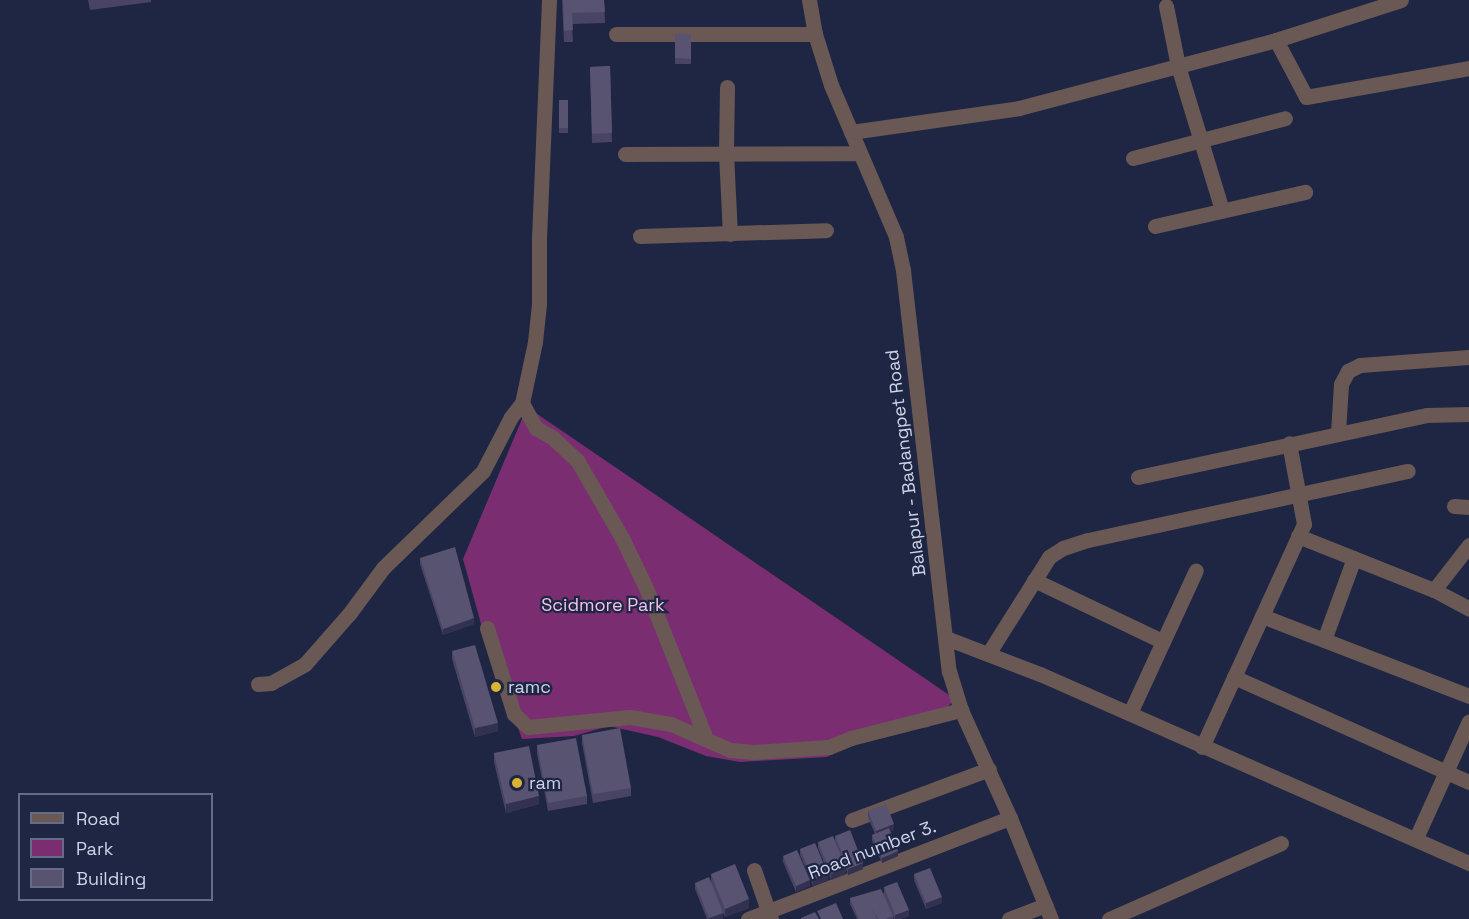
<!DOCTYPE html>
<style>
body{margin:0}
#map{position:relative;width:1469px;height:919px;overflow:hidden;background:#1f2643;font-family:"Space Grotesk",sans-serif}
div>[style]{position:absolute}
.green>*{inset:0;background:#7a2e71}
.minor>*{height:15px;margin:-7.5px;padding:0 7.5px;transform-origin:7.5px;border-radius:7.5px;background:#695854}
.wall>*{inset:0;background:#494463}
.shaded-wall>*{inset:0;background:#323150}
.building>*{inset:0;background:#575371}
.dots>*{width:16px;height:16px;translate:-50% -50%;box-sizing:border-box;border:3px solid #1f2643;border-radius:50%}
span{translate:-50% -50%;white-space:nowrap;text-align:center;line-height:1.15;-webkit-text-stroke:4.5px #1f2643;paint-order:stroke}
.street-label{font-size:18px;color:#ced4e7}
.park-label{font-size:18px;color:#f3c2ea}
.poi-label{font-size:18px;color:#ced4e7}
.left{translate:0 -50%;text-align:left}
.legend{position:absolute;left:18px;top:793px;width:195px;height:108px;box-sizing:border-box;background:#1f2643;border:2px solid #656c85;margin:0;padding:8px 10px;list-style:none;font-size:18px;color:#ced4e7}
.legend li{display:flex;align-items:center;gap:12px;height:30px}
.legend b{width:30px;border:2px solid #656c85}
</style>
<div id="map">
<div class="green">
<div style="clip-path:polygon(527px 407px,955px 699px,929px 727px,866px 736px,827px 757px,740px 762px,706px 756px,658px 737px,609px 726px,574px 736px,522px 739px,483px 631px,463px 559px)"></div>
</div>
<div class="minor">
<div style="left:549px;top:0;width:235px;rotate:92.4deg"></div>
<div style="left:539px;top:235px;width:69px;rotate:90deg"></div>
<div style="left:539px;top:304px;width:38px;rotate:96deg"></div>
<div style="left:535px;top:342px;width:62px;rotate:102deg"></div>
<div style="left:522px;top:403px;width:29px;rotate:61deg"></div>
<div style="left:536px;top:428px;width:20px;rotate:30deg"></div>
<div style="left:553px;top:438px;width:33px;rotate:43deg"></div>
<div style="left:577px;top:460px;width:90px;rotate:60deg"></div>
<div style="left:622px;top:538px;width:55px;rotate:64.4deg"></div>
<div style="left:646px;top:588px;width:162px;rotate:68.3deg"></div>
<div style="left:809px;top:0;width:35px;rotate:80deg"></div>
<div style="left:815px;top:34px;width:53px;rotate:72.6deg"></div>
<div style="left:831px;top:85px;width:165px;rotate:66.8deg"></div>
<div style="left:896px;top:237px;width:34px;rotate:78deg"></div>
<div style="left:903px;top:270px;width:404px;rotate:83.5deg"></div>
<div style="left:949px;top:671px;width:41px;rotate:72.9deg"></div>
<div style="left:961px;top:710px;width:119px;rotate:65.6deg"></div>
<div style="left:1010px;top:818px;width:109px;rotate:67.9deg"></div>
<div style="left:1166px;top:6px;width:61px;rotate:78.7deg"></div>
<div style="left:1178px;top:66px;width:151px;rotate:73deg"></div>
<div style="left:616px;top:34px;width:199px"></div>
<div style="left:1276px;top:40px;width:64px;rotate:62.2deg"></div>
<div style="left:1306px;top:97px;width:166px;rotate:-10.1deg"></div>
<div style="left:727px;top:87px;width:66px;rotate:90.9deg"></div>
<div style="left:726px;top:153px;width:81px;rotate:87.2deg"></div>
<div style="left:851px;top:132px;width:170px;rotate:-8.1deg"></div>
<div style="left:1019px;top:108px;width:266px;rotate:-14.8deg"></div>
<div style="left:1276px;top:40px;width:131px;rotate:-17.7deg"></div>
<div style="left:625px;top:154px;width:233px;rotate:-0.2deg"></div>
<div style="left:1133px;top:158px;width:157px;rotate:-14.7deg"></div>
<div style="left:1155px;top:226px;width:154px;rotate:-12.8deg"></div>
<div style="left:640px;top:236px;width:186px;rotate:-1.8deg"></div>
<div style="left:1338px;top:433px;width:49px;rotate:-86.5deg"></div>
<div style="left:1341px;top:384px;width:15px;rotate:-62deg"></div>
<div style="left:1348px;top:371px;width:13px;rotate:-27deg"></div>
<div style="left:1360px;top:365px;width:109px;rotate:-4.2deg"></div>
<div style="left:1138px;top:477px;width:296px;rotate:-12.1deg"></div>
<div style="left:1427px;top:415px;width:42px;rotate:-1.4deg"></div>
<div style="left:1454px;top:506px;width:15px;rotate:4deg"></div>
<div style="left:1298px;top:536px;width:146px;rotate:21.7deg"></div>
<div style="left:1434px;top:590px;width:40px;rotate:28deg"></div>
<div style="left:1034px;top:580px;width:142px;rotate:25.5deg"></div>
<div style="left:1434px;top:590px;width:57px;rotate:-52.1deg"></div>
<div style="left:1262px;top:616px;width:222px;rotate:21.1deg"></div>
<div style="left:487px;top:628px;width:90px;rotate:72.6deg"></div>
<div style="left:514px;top:714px;width:19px;rotate:43deg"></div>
<div style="left:528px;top:727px;width:102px;rotate:-5.6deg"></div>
<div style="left:630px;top:717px;width:42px;rotate:9.7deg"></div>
<div style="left:671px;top:724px;width:64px;rotate:23.8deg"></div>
<div style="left:730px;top:750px;width:24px;rotate:5deg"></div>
<div style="left:754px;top:752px;width:75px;rotate:-3.8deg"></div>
<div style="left:829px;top:747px;width:24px;rotate:-22deg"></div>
<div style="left:851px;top:738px;width:114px;rotate:-14.3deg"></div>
<div style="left:946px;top:638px;width:101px;rotate:21deg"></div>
<div style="left:1040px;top:674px;width:469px;rotate:23.8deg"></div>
<div style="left:1324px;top:640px;width:87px;rotate:-69.9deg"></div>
<div style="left:988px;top:654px;width:115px;rotate:-57.8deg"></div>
<div style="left:1049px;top:557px;width:17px;rotate:-33deg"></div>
<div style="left:1063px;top:548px;width:26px;rotate:-18deg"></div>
<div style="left:1088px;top:540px;width:327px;rotate:-12.2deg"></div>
<div style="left:1234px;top:677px;width:257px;rotate:24.1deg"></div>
<div style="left:258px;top:684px;width:13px;rotate:-4deg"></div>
<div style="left:271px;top:683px;width:39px;rotate:-29deg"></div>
<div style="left:305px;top:664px;width:67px;rotate:-48.7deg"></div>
<div style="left:349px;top:614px;width:57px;rotate:-53.5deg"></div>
<div style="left:383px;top:568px;width:139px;rotate:-44.1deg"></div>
<div style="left:483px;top:471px;width:61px;rotate:-62.6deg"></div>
<div style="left:511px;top:417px;width:18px;rotate:-52deg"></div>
<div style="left:1130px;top:713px;width:157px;rotate:-65.2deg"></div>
<div style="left:1202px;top:747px;width:245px;rotate:-65.4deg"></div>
<div style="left:1304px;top:524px;width:82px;rotate:-100.5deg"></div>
<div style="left:852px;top:820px;width:146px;rotate:-20.4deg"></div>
<div style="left:1416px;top:838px;width:128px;rotate:-65.6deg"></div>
<div style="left:754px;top:870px;width:52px;rotate:70.9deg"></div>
<div style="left:748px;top:919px;width:281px;rotate:-21.1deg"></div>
<div style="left:1009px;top:919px;width:39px;rotate:-21deg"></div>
<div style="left:1109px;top:919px;width:188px;rotate:-23.8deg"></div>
</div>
<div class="wall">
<div style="clip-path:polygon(88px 0,151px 0,151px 2px,90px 10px)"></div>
<div style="clip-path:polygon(562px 0,604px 0,605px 23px,572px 24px,573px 42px,564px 42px)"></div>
<div style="clip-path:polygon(675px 34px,691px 34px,691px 64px,675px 64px)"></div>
<div style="clip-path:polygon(610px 66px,612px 142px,592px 143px,590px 67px)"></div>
<div style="clip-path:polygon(559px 100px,568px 100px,568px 133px,559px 133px)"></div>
<div style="clip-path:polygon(420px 558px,474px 624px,443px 635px,420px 564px)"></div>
<div style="clip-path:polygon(452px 651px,498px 731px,475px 737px,452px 659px)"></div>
<div style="clip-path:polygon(582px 735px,631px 788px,631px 796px,593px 803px,582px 743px)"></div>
<div style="clip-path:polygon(537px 745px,587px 796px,587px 804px,548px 811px,537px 753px)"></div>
<div style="clip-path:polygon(494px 753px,539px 804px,506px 813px,494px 762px)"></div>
<div style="clip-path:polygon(868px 811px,894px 830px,890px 831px,898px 856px,882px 863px,872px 841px,872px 835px,875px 834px,868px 817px)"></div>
<div style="clip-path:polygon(835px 836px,863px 869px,848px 875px,846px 869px,846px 874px,831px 880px,818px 848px,818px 842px,835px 842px)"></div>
<div style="clip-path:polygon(800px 849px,828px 880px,813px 886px,800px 855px)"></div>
<div style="clip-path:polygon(783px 856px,810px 886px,796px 892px,783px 862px)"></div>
<div style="clip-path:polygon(711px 874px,749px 908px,725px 917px,723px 913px,722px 919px,707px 919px,695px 889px,695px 883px,711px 882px)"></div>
<div style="clip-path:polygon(914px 874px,942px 903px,926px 909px,914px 880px)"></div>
<div style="clip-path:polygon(884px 887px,909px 916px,901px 919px,894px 919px,893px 916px,893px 919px,857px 919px,850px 904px,850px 898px,884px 893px)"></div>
</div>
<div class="shaded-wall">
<div style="clip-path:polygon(474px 618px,474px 624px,443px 635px,443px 629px)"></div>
<div style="clip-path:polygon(498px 723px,498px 731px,475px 737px,475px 728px)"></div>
<div style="clip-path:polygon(539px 796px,539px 804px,506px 813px,506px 804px)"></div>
<div style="clip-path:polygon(894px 824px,894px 830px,876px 837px,876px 831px)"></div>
<div style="clip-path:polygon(898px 851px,898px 856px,882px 863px,882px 858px)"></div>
<div style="clip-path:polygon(863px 863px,863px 869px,848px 875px,848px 869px)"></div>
<div style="clip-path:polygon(846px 868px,846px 874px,831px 880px,831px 874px)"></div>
<div style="clip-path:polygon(828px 874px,828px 880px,813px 886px,813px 880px)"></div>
<div style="clip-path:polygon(810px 880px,810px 886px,796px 892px,796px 886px)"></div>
<div style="clip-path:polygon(942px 897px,942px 903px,926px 909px,926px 903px)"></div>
<div style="clip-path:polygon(749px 899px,749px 908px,725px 917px,725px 909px)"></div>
<div style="clip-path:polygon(909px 910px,909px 916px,901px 919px,895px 919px,895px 915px)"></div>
<div style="clip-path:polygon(723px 913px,723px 919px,709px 919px,709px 918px)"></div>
</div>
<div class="building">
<div style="clip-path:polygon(563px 0,604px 0,605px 12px,572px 13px,573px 30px,564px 31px)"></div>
<div style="clip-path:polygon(675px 34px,691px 34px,691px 59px,675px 58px)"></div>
<div style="clip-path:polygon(610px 66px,612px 133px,592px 134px,590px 67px)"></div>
<div style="clip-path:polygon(559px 100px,568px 100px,568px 128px,559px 128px)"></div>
<div style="clip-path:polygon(455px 547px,474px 618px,443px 629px,420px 558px)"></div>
<div style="clip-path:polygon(475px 645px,498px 723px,475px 728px,452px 651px)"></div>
<div style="clip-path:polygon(620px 728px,631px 788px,593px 794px,582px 735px)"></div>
<div style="clip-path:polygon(576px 738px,587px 796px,548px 803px,537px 745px)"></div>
<div style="clip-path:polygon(529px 746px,539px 796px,506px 804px,494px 753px)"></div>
<div style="clip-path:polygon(886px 804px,894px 824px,876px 831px,868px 811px)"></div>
<div style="clip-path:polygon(889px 828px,898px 851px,882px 858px,872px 835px)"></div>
<div style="clip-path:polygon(850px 830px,863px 863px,848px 869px,835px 836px)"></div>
<div style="clip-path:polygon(833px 836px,846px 868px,831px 874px,818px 842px)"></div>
<div style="clip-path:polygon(815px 843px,828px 874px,813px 880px,800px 849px)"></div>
<div style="clip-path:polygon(797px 850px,810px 880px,796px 886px,783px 856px)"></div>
<div style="clip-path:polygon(735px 864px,749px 899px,725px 909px,711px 874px)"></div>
<div style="clip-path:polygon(930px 868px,942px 897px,926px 903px,914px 874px)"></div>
<div style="clip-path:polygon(709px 877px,723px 913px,709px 918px,695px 883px)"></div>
<div style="clip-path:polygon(897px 882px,909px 910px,895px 915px,884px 887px)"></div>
<div style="clip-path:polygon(881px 889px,893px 916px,885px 919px,878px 919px,872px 908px,877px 919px,859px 919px,850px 898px)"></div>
<div style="clip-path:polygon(836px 903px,843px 919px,821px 919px,817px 911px)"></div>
<div style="clip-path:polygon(815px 912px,819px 919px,801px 919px,801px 918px)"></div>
</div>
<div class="dots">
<div style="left:496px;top:687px;background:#d8b434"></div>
<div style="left:517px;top:783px;background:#d8b434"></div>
</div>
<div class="street-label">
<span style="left:906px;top:463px;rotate:-97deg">Balapur - Badangpet Road</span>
<span style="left:872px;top:850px;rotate:-21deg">Road number 3.</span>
</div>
<div class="park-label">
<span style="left:603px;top:605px">Scidmore Park</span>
</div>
<div class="poi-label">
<span class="left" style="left:508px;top:687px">ramc</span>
<span class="left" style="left:529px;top:783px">ram</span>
</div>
<ul class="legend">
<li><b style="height:8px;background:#695854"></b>Road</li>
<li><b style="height:16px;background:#7a2e71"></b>Park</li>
<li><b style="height:16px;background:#575371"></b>Building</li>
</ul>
</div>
